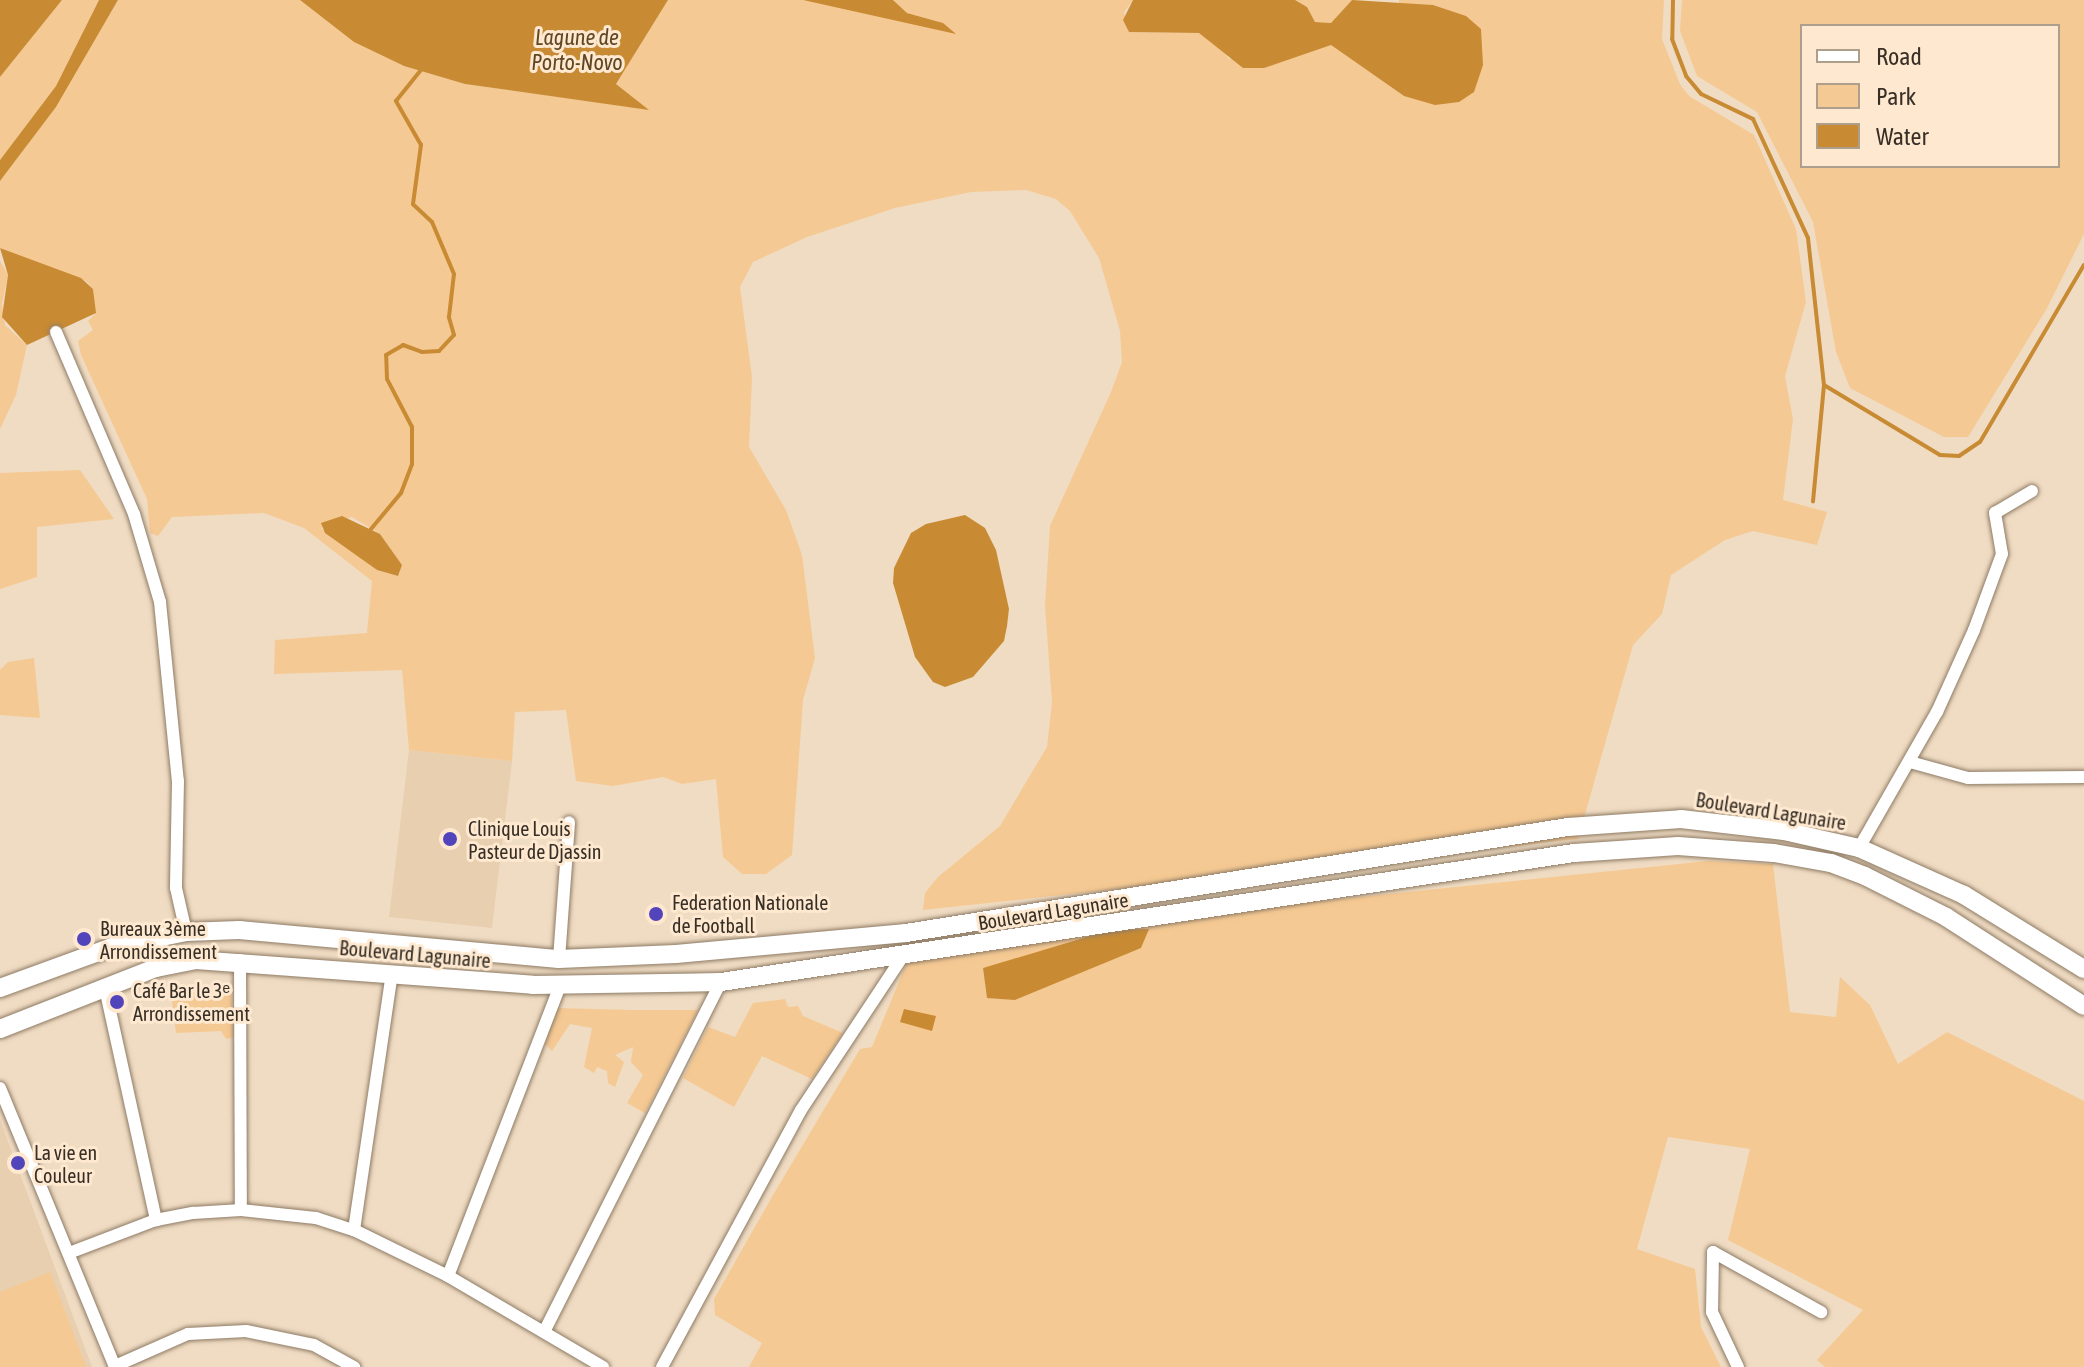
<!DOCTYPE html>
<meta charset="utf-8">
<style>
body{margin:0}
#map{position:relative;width:2084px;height:1367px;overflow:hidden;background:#f0dcc3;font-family:"Asap Condensed",sans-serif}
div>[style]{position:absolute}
.built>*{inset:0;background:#e8cfb0}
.green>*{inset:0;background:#f5c993}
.water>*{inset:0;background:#c88b34}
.stream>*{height:4px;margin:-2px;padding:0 2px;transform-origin:2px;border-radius:2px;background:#c88b34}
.roads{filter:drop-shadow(0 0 2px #8e7b65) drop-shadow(0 0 2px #8e7b65)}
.minor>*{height:12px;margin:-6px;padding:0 6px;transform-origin:6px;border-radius:6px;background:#fff}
.secondary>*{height:18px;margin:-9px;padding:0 9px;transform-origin:9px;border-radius:9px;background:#fff}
.dots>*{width:22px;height:22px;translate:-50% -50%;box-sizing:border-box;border:4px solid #fee9d0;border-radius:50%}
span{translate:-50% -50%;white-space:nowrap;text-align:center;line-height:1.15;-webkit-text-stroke:6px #fee9d0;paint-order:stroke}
.street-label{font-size:20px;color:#372f26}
.poi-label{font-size:20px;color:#372f26}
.left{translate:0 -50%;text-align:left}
.water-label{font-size:22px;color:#604623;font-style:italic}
.legend{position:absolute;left:1800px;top:24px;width:260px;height:144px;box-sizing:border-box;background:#fee9d0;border:2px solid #ae9f8c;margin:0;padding:10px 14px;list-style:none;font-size:24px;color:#372f26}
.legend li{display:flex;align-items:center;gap:16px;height:40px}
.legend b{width:40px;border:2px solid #ae9f8c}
</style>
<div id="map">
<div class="built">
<div style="clip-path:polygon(409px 750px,512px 761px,492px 928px,389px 917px)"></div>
<div style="clip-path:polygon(0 1120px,92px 1367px,0 1367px)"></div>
</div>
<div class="green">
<div style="clip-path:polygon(62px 0,99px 0,56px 86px,0 160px,0 77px)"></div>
<div style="clip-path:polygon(evenodd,118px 0,300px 0,354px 42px,404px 66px,465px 84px,647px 109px,616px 84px,668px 0,803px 0,943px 23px,907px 13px,893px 0,1133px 0,1124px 12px,1129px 32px,1199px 33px,1217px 43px,1229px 59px,1294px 54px,1331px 45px,1404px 96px,1399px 0,1664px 0,1662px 39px,1680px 84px,1689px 96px,1754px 135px,1796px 229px,1806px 302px,1785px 376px,1793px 419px,1783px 500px,1827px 512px,1817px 545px,1753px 531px,1725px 540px,1671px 575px,1662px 614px,1633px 645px,1578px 839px,923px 910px,925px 893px,938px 877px,1000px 826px,1047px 747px,1052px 702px,1045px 606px,1050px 526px,1111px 392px,1122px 362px,1120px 331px,1099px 258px,1070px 211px,1056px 199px,1026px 190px,971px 192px,895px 208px,807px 237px,753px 262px,740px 287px,752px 377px,749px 447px,786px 510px,802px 555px,815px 658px,803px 700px,792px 855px,766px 874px,742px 874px,723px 857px,716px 779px,682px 784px,663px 777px,613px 786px,576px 781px,566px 710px,515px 712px,512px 761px,409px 750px,402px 670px,274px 674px,275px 640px,367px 633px,372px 581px,304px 528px,264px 513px,172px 517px,158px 536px,150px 533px,147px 499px,81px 355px,78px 341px,93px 330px,88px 321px,95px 314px,93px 289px,86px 281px,0 248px,0 181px,56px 107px,118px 0,352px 517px,380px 534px,402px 565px,398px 576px,377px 570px,321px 528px,352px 517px)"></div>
<div style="clip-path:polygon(1295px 0,1352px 0,1331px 23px,1315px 22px,1307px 7px)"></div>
<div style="clip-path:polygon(evenodd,1682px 0,2084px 0,2084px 234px,2046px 310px,1968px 437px,1944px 437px,1850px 388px,1836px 352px,1813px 222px,1757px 112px,1697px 76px,1680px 31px,1682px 0,1802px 26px,2058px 26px,2058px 166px,1802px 166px,1802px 26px)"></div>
<div style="clip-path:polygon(0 261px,8px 275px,2px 304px,5px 325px,27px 345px,16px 395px,0 429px)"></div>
<div style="clip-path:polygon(80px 470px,114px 519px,37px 527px,37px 577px,0 589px,0 473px)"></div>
<div style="clip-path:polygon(34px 658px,40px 718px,0 715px,0 670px,8px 662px)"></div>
<div style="clip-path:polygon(evenodd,1708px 861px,1773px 864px,1790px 1012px,1836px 1017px,1840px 977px,1870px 1005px,1898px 1064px,1947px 1032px,2084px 1101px,2084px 1367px,1825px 1367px,1817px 1360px,1863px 1310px,1728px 1240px,1750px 1149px,1668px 1137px,1637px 1249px,1695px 1269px,1701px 1327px,1721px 1367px,749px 1367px,762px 1343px,715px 1315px,714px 1299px,773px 1195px,860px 1049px,872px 1047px,915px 943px,1708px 861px,1148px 929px,1141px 948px,987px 997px,983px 968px,1148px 929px)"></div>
<div style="clip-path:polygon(231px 989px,234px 1037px,226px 1039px,221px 1031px,176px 1033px,171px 994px)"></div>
<div style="clip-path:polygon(785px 999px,788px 1007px,798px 1006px,803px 1016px,843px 1033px,812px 1079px,762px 1056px,734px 1107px,683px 1078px,708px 1027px,735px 1037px,753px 1003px)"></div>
<div style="clip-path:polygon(556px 1008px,630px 1010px,698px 1010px,645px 1113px,627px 1103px,643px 1075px,631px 1062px,633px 1047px,615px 1055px,624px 1062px,615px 1087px,608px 1083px,607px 1071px,597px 1067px,594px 1073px,584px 1067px,592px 1028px,570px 1024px,552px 1051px,545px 1044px)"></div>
<div style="clip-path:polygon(50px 1272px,86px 1367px,0 1367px,0 1292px)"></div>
</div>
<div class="water">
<div style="clip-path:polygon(0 0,62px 0,0 77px)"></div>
<div style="clip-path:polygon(99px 0,118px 0,56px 107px,0 181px,0 160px,56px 86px)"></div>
<div style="clip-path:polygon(300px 0,668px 0,616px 84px,649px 110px,465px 84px,404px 66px,354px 42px)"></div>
<div style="clip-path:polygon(803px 0,893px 0,907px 13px,943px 23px,956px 34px)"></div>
<div style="clip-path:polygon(1133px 0,1295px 0,1307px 7px,1315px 22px,1331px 23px,1352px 0,1433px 5px,1466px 16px,1481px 29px,1483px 65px,1474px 92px,1459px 102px,1435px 105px,1404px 96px,1331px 45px,1264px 68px,1243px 68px,1199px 33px,1129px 32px,1123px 20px)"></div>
<div style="clip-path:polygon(0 248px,81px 278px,93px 289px,96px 313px,27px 345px,2px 317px,8px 275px)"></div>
<div style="clip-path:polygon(965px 515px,985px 528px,996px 550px,1009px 609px,1007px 626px,1004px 641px,973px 677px,945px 687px,933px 682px,915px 657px,893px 583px,894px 568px,911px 533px,926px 524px)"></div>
<div style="clip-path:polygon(342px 516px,380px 534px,402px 565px,398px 576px,377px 570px,325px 533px,321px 523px)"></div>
<div style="clip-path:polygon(1149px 929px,1141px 948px,1015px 1000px,987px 998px,983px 968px,1110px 930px)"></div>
<div style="clip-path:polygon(904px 1009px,936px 1016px,932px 1031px,900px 1022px)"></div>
</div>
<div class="stream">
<div style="left:1673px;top:0;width:39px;rotate:91deg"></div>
<div style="left:1672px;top:39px;width:40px;rotate:69deg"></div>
<div style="left:1686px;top:76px;width:23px;rotate:50deg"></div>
<div style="left:1701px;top:94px;width:58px;rotate:25.7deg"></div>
<div style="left:1753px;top:119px;width:131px;rotate:65.2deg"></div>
<div style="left:1808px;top:238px;width:148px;rotate:83.8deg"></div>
<div style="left:1824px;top:385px;width:117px;rotate:95.4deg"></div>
<div style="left:1824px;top:385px;width:135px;rotate:31.1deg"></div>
<div style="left:1940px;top:455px;width:19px;rotate:3deg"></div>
<div style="left:1959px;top:456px;width:25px;rotate:-34deg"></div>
<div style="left:1980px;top:442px;width:205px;rotate:-59.6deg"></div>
<div style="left:371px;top:529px;width:47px;rotate:-50.2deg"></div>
<div style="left:401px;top:493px;width:31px;rotate:-69deg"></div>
<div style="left:412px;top:464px;width:37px;rotate:-90deg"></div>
<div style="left:412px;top:427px;width:54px;rotate:-117.5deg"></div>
<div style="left:387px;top:379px;width:24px;rotate:-92deg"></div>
<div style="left:386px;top:355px;width:20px;rotate:-30deg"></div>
<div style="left:403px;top:345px;width:20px;rotate:20deg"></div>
<div style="left:422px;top:352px;width:17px;rotate:-3deg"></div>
<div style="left:439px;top:351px;width:22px;rotate:-47deg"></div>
<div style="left:454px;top:335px;width:19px;rotate:-106deg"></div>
<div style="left:449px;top:317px;width:43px;rotate:-83.4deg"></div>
<div style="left:454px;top:274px;width:56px;rotate:-112.9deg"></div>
<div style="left:432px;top:222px;width:26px;rotate:-137deg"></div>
<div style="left:413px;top:204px;width:60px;rotate:-82.3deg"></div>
<div style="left:421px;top:145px;width:51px;rotate:-119.6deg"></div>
<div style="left:396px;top:101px;width:45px;rotate:-51.3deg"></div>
</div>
<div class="roads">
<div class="minor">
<div style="left:56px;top:332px;width:198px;rotate:66.8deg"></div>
<div style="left:134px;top:514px;width:92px;rotate:73.5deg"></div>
<div style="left:160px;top:602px;width:180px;rotate:84.3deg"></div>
<div style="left:178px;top:781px;width:107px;rotate:91.1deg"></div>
<div style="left:176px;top:888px;width:45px;rotate:77.2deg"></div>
<div style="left:1910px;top:762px;width:60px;rotate:15.4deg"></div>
<div style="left:1968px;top:778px;width:116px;rotate:-0.5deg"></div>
<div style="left:1859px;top:848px;width:157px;rotate:-60.2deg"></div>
<div style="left:1937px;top:712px;width:90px;rotate:-65.7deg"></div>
<div style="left:1974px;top:630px;width:81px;rotate:-69.8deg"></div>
<div style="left:2002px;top:554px;width:42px;rotate:-99.7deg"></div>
<div style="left:1995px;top:513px;width:43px;rotate:-30.7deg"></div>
<div style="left:559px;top:959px;width:137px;rotate:-85.8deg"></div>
<div style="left:240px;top:960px;width:250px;rotate:89.8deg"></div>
<div style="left:105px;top:988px;width:238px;rotate:77.6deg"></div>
<div style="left:0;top:1088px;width:302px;rotate:67.6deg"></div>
<div style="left:354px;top:1230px;width:260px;rotate:-81.6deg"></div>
<div style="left:69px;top:1253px;width:93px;rotate:-20.8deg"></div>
<div style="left:156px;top:1220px;width:38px;rotate:-11deg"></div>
<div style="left:193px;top:1213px;width:48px;rotate:-3.6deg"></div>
<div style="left:241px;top:1210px;width:75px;rotate:6.1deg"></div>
<div style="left:316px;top:1218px;width:40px;rotate:18deg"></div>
<div style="left:354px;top:1230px;width:105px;rotate:26.1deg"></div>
<div style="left:448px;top:1276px;width:180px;rotate:30.4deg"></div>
<div style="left:448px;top:1276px;width:312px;rotate:-68.9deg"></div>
<div style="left:544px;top:1332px;width:392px;rotate:-63.2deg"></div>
<div style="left:115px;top:1366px;width:80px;rotate:-23.7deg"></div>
<div style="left:188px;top:1334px;width:58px;rotate:-3deg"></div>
<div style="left:246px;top:1331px;width:69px;rotate:11.6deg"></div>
<div style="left:314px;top:1345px;width:46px;rotate:28.8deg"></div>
<div style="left:662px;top:1367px;width:292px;rotate:-61.6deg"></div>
<div style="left:801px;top:1110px;width:185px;rotate:-56.5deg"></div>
<div style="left:1738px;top:1367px;width:61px;rotate:-115.3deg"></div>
<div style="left:1712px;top:1312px;width:60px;rotate:-89deg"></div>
<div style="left:1713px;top:1252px;width:124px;rotate:29.1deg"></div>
</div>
<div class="secondary">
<div style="left:0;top:988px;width:119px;rotate:-20.1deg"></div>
<div style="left:112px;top:947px;width:76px;rotate:-11.5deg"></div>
<div style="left:186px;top:932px;width:53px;rotate:-2.2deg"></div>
<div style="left:239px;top:930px;width:321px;rotate:5.2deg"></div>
<div style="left:559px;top:959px;width:117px;rotate:-2.4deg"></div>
<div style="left:676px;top:954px;width:231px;rotate:-5.2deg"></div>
<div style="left:906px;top:933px;width:670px;rotate:-9.1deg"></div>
<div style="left:1568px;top:827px;width:113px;rotate:-4deg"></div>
<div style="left:1681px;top:819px;width:104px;rotate:6.6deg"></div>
<div style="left:1784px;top:831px;width:77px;rotate:12.8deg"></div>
<div style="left:1859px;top:848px;width:115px;rotate:24.1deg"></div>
<div style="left:1964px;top:895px;width:141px;rotate:31.7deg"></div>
<div style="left:0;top:1029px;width:168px;rotate:-21.4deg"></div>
<div style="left:156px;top:968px;width:41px;rotate:-11.3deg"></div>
<div style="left:196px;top:960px;width:338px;rotate:4.2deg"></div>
<div style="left:533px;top:985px;width:188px;rotate:-0.9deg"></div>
<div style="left:721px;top:982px;width:863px;rotate:-8.6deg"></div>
<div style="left:1574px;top:853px;width:104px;rotate:-3.9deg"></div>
<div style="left:1678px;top:846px;width:96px;rotate:4.2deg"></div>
<div style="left:1774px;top:853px;width:58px;rotate:10deg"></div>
<div style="left:1831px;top:863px;width:36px;rotate:21deg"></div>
<div style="left:1865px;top:876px;width:91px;rotate:26.8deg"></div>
<div style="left:1946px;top:917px;width:164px;rotate:32.8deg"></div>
</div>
</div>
<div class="dots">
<div style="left:450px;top:839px;background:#5245bc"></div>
<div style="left:656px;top:914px;background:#5245bc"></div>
<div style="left:84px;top:939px;background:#5245bc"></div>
<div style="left:117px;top:1002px;background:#5245bc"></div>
<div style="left:18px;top:1163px;background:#5245bc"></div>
</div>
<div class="street-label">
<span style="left:1771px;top:811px;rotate:9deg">Boulevard Lagunaire</span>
<span style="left:1053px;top:911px;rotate:-9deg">Boulevard Lagunaire</span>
<span style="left:415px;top:954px;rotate:5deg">Boulevard Lagunaire</span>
</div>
<div class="poi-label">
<span class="left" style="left:468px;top:840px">Clinique Louis<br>Pasteur de Djassin</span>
<span class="left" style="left:672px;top:914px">Federation Nationale<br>de Football</span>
<span class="left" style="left:100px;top:940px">Bureaux 3ème<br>Arrondissement</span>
<span class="left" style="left:133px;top:1002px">Café Bar le 3ᵉ<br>Arrondissement</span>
<span class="left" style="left:34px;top:1164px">La vie en<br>Couleur</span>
</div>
<div class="water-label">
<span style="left:577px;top:50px">Lagune de<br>Porto-Novo</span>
</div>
<ul class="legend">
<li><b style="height:10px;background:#fff"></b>Road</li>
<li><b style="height:22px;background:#f5c993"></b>Park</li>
<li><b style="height:22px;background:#c88b34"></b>Water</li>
</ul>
</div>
